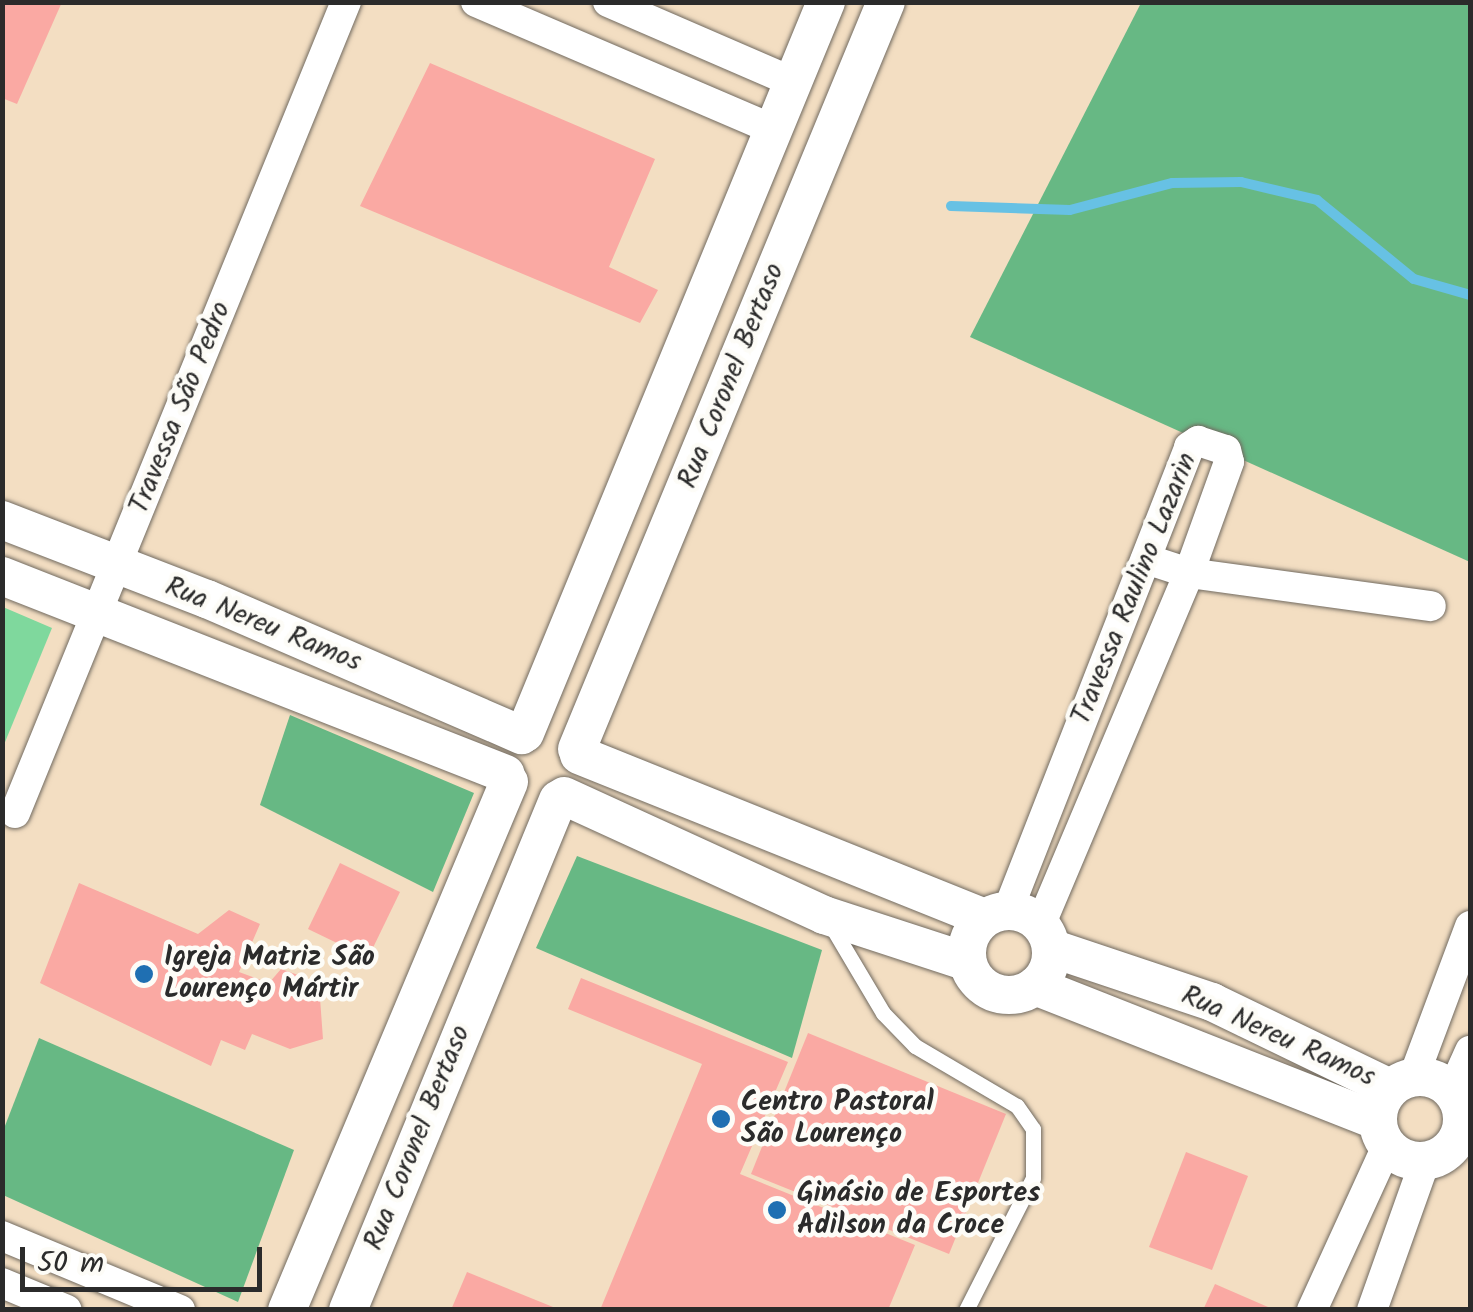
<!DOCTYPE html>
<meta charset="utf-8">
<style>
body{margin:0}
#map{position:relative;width:1473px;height:1312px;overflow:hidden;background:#f3dec2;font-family:Kalam,sans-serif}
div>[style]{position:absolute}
.green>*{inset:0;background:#7fd89d}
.forest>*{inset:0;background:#67b884}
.stream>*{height:10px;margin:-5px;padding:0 5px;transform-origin:5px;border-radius:5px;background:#67c1e4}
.building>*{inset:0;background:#faa9a3}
.roads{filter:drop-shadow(0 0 2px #716a60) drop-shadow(0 0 2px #716a60)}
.service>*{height:15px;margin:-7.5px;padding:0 7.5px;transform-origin:7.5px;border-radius:7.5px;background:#fff}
.minor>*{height:30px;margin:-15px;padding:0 15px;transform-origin:15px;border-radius:15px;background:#fff}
.tertiary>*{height:38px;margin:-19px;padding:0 19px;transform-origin:19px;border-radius:19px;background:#fff}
.tertiary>.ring{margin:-19px;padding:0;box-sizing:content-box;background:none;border:38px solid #fff;border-radius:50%}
.dots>*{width:28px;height:28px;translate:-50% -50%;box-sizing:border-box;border:5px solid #fdfcf7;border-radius:50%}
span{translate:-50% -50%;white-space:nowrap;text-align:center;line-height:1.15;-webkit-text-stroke:9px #fdfcf7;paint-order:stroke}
.street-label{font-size:28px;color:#2b2b2b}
.poi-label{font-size:28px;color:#2b2b2b;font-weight:700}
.left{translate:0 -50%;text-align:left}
.frame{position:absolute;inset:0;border:5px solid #2b2b2b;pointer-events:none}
.scale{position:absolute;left:20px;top:1247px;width:242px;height:45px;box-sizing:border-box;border:5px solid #2b2b2b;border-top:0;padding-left:12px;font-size:30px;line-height:35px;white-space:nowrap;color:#2b2b2b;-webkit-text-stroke:8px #fdfcf7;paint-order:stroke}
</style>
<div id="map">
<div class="green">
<div style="clip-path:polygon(3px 607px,52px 628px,3px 747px)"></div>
</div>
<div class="forest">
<div style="clip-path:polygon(1141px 3px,1470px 3px,1470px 562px,970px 337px)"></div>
<div style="clip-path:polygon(290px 715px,474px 793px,433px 892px,260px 805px)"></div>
<div style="clip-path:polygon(577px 856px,822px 950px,792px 1058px,536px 948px)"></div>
<div style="clip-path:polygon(39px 1038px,294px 1150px,238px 1302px,3px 1195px,3px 1131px)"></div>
</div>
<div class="stream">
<div style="left:951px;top:206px;width:119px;rotate:1.9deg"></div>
<div style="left:1070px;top:210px;width:106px;rotate:-14.8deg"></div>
<div style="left:1172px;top:183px;width:69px;rotate:-0.8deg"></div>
<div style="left:1241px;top:182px;width:78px;rotate:13.3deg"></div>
<div style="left:1317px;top:200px;width:125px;rotate:39.2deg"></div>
<div style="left:1414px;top:279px;width:58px;rotate:15.9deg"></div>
</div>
<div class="building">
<div style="clip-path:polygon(2px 2px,62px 2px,17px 104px,2px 98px)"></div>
<div style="clip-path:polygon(430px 63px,655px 159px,609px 267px,658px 290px,640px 323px,360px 206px)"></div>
<div style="clip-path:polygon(340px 863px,400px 892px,368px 958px,308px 929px)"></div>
<div style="clip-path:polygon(79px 883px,198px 934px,229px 910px,260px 924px,239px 972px,269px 983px,281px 969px,301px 976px,298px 988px,320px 998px,323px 1039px,290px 1049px,252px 1034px,245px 1050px,221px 1040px,211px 1066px,40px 983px)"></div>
<div style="clip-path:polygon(581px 978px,788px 1062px,740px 1174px,915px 1245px,888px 1310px,600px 1310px,702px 1064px,568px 1009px)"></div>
<div style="clip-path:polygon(808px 1033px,1006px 1114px,949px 1254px,751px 1174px)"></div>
<div style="clip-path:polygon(1186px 1152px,1248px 1176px,1212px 1270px,1149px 1247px)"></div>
<div style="clip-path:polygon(467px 1272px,558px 1309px,558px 1310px,451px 1310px)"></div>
<div style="clip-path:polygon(1215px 1284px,1275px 1310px,1203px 1310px)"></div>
</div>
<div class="roads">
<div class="service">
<div style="left:829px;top:922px;width:106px;rotate:59.3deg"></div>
<div style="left:883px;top:1013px;width:46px;rotate:45.9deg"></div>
<div style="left:915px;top:1046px;width:118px;rotate:30.5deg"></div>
<div style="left:1017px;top:1106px;width:28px;rotate:55deg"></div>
<div style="left:1033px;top:1129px;width:49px;rotate:90deg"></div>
<div style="left:1033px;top:1178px;width:148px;rotate:116.9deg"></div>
</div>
<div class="minor">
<div style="left:476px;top:2px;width:323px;rotate:23.2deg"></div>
<div style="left:608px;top:2px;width:202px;rotate:23.4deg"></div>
<div style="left:1146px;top:559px;width:45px;rotate:18deg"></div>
<div style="left:1189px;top:573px;width:244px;rotate:7.8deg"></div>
<div style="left:15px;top:813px;width:876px;rotate:-67.8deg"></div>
<div style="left:1008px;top:910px;width:497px;rotate:-68.6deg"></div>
<div style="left:1189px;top:447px;width:11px;rotate:-34deg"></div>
<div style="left:1198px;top:441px;width:29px;rotate:18deg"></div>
<div style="left:1226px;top:450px;width:12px;rotate:76deg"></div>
<div style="left:1229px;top:462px;width:118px;rotate:109.8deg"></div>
<div style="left:1189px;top:573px;width:381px;rotate:112.9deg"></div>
<div style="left:1414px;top:1076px;width:160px;rotate:-69.5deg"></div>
<div style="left:1452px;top:1091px;width:44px;rotate:-65.8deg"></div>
<div style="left:2px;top:1236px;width:193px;rotate:22.6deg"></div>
<div style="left:2px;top:1283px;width:70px;rotate:22.6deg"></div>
<div style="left:1312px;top:1310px;width:180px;rotate:-65.4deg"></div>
<div style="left:1372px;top:1310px;width:158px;rotate:-70.4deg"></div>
</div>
<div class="tertiary">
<div style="left:2px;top:520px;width:220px;rotate:21.1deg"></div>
<div style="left:207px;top:599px;width:343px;rotate:23.4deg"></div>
<div style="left:2px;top:576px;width:541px;rotate:21.45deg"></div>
<div style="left:525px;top:733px;width:791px;rotate:-67.62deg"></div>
<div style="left:577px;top:749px;width:808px;rotate:-67.53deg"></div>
<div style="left:579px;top:755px;width:437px;rotate:21.9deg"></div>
<div style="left:564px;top:796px;width:286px;rotate:24.6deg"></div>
<div style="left:824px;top:915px;width:151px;rotate:18.1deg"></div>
<div class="ring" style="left:967px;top:911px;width:46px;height:46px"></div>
<div style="left:1051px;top:948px;width:170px;rotate:18.5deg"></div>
<div style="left:1212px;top:1002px;width:198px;rotate:25.8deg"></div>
<div style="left:1035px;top:986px;width:368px;rotate:21.5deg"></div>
<div class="ring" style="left:1378px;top:1077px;width:46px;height:46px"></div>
<div style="left:287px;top:1310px;width:573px;rotate:-67.2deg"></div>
<div style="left:348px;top:1310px;width:552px;rotate:-67.62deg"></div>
</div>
</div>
<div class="dots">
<div style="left:144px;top:974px;background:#1f6fb2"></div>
<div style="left:721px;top:1119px;background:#1f6fb2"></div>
<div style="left:777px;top:1210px;background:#1f6fb2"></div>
</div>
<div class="street-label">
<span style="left:732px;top:376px;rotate:-68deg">Rua Coronel Bertaso</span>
<span style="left:181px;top:408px;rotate:-68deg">Travessa São Pedro</span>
<span style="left:1135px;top:589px;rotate:-68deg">Travessa Raulino Lazarin</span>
<span style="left:263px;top:625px;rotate:22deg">Rua Nereu Ramos</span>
<span style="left:1278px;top:1037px;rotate:24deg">Rua Nereu Ramos</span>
<span style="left:418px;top:1138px;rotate:-68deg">Rua Coronel Bertaso</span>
</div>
<div class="poi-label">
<span class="left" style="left:164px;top:974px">Igreja Matriz São<br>Lourenço Mártir</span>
<span class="left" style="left:741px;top:1119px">Centro Pastoral<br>São Lourenço</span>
<span class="left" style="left:797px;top:1210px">Ginásio de Esportes<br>Adilson da Croce</span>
</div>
<div class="frame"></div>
<div class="scale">50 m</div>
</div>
